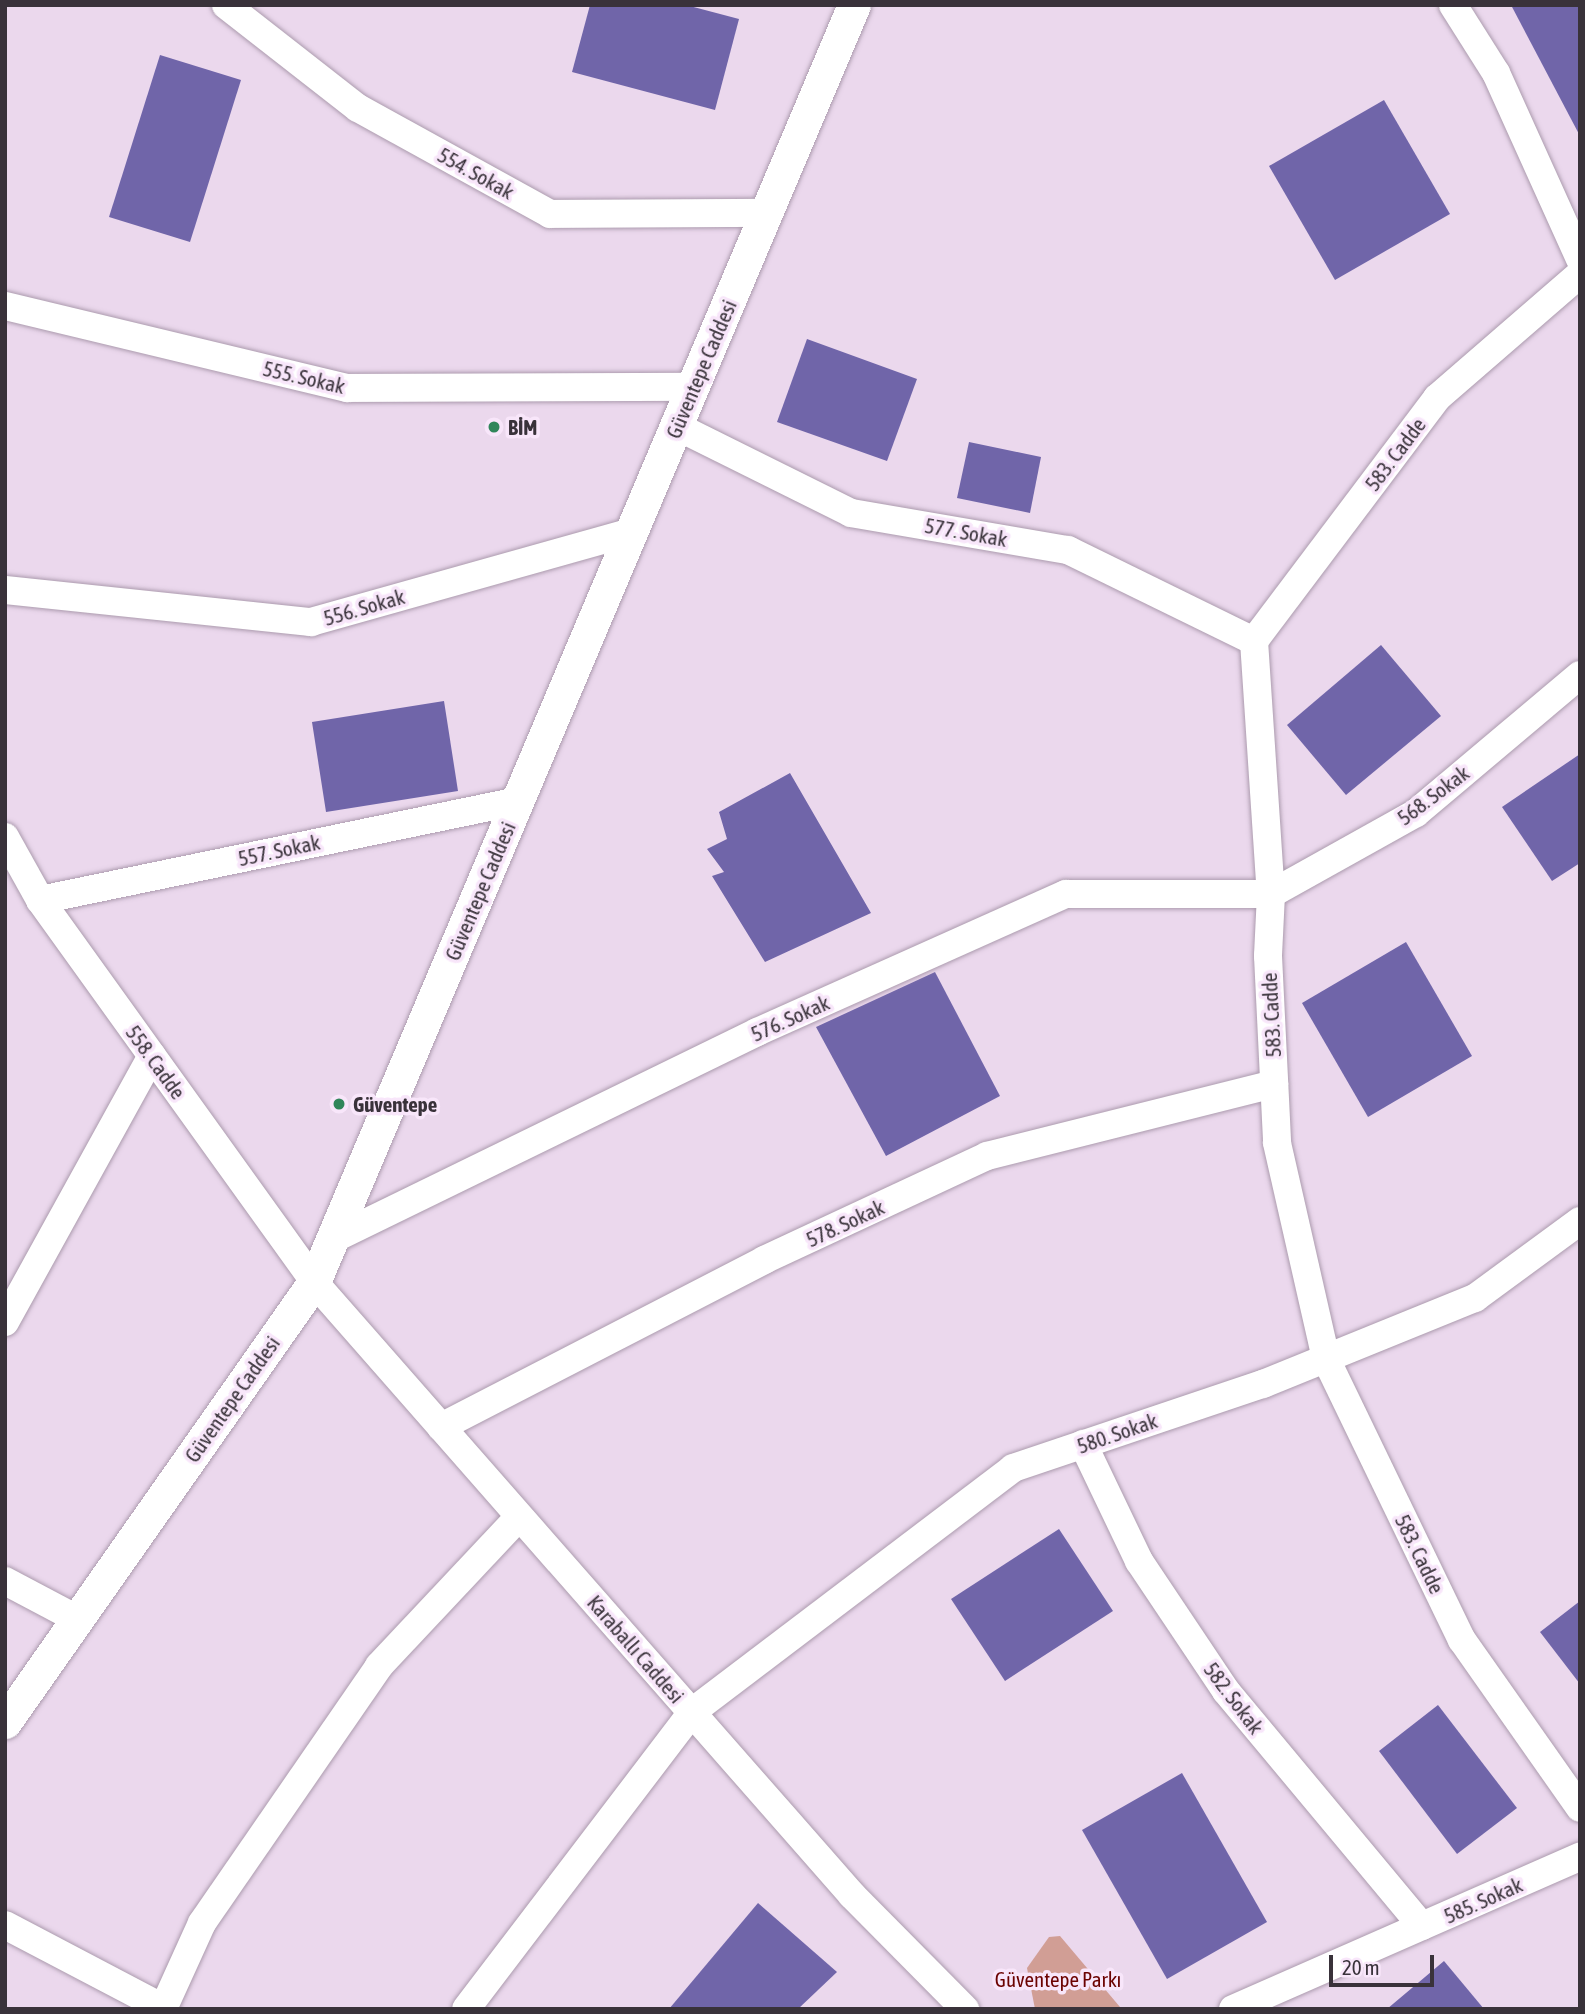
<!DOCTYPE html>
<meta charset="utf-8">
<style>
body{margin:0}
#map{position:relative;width:1585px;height:2014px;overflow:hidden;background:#ebd8ed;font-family:"Asap Condensed",sans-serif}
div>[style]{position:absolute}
.green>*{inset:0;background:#d19e95}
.building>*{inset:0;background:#7065a9}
.roads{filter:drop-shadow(0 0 2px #ac9bae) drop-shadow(0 0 2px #ac9bae)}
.minor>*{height:28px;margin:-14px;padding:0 14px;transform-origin:14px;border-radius:14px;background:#fff}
.tertiary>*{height:33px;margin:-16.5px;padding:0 16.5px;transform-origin:16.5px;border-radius:16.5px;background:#fff}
.dots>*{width:19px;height:19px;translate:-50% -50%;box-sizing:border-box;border:4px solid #f8e6fa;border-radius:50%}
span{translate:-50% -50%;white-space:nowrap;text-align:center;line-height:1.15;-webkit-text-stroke:7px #f8e6fa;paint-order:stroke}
.street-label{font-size:21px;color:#39323a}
.poi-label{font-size:21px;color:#39323a;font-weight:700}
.left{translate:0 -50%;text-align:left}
.park-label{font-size:21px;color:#6b0201}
.frame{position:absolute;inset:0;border:7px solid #39323a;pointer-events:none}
.scale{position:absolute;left:1329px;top:1955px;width:105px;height:32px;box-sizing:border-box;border:4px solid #39323a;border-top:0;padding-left:9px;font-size:21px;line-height:24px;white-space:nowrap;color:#39323a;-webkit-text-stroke:5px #f8e6fa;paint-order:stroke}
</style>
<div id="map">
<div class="green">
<div style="clip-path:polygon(1060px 1936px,1120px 2007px,1035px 2009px,1027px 1968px,1049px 1937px)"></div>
</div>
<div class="building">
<div style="clip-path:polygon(590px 5px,686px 5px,739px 19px,715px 110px,572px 72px)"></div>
<div style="clip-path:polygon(1511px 5px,1580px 5px,1580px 136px)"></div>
<div style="clip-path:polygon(160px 55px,241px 80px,190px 242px,109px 217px)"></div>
<div style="clip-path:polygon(1384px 100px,1450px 214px,1335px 280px,1269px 166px)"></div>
<div style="clip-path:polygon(807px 339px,917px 379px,887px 461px,777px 422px)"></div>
<div style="clip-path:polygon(969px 442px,1041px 457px,1030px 513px,957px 498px)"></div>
<div style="clip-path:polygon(1381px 645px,1441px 716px,1346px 795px,1287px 725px)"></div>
<div style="clip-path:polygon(444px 701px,458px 791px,326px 812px,312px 722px)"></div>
<div style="clip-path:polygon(1580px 754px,1580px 863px,1552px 881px,1502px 807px)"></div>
<div style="clip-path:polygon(790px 773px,871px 913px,765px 962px,712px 876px,724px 872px,707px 849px,727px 839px,719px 812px)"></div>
<div style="clip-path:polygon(1406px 942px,1472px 1056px,1368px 1117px,1302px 1003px)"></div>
<div style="clip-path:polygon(935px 972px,1000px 1096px,886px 1156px,816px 1027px)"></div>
<div style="clip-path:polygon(1059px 1529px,1113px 1611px,1005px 1681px,951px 1599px)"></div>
<div style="clip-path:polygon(1580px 1601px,1580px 1684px,1540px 1632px)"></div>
<div style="clip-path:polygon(1438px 1705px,1517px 1808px,1457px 1854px,1379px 1751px)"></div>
<div style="clip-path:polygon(1182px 1773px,1267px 1922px,1167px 1979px,1082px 1830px)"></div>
<div style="clip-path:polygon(758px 1903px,837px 1972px,798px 2009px,669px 2009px)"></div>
<div style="clip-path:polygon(1444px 1961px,1484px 2009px,1387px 2009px)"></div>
</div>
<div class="roads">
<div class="minor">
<div style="left:226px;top:5px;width:167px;rotate:38deg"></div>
<div style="left:358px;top:108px;width:219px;rotate:28.9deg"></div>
<div style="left:550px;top:214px;width:217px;rotate:-0.3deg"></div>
<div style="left:1453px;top:5px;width:80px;rotate:57.7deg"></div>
<div style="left:1496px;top:73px;width:204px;rotate:65.7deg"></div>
<div style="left:1580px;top:274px;width:189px;rotate:139.1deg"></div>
<div style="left:1437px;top:398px;width:304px;rotate:127deg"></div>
<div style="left:1254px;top:641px;width:254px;rotate:86.2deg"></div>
<div style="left:1271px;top:894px;width:62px;rotate:92.8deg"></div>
<div style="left:1268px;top:956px;width:187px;rotate:87.2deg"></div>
<div style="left:1277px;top:1143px;width:221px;rotate:77.2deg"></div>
<div style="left:1326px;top:1359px;width:312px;rotate:64.2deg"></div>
<div style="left:1462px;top:1640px;width:205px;rotate:54.9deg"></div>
<div style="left:5px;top:306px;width:352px;rotate:13.5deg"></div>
<div style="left:347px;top:388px;width:346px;rotate:-0.2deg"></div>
<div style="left:676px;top:426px;width:195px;rotate:26.4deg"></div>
<div style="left:851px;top:513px;width:220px;rotate:9.7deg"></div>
<div style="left:1068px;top:550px;width:207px;rotate:26.1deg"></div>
<div style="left:5px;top:590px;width:308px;rotate:6deg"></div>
<div style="left:311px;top:622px;width:332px;rotate:-15.7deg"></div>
<div style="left:5px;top:837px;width:72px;rotate:60.9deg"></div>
<div style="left:40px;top:900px;width:470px;rotate:54.3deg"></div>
<div style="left:314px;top:1282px;width:816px;rotate:48.73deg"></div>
<div style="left:852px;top:1895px;width:161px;rotate:45.3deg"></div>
<div style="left:40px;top:900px;width:488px;rotate:-11.7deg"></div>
<div style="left:333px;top:1239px;width:472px;rotate:-26deg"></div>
<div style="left:757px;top:1032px;width:338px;rotate:-24.1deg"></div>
<div style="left:1066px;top:894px;width:205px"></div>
<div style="left:1271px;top:894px;width:166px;rotate:-29.2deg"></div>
<div style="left:1416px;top:813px;width:214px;rotate:-40.1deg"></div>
<div style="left:5px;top:1322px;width:304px;rotate:-61.1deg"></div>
<div style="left:441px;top:1427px;width:364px;rotate:-27.3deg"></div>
<div style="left:764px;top:1260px;width:246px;rotate:-25deg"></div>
<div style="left:987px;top:1156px;width:296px;rotate:-14.1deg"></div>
<div style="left:1083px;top:1444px;width:130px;rotate:64.4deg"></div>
<div style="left:1139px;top:1561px;width:156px;rotate:56.2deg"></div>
<div style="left:1226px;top:1691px;width:306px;rotate:50.2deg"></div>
<div style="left:5px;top:1581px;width:81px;rotate:27.8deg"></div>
<div style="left:5px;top:1925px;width:181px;rotate:27.7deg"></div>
<div style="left:163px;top:2009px;width:94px;rotate:-65.6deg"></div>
<div style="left:202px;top:1923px;width:312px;rotate:-55.4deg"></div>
<div style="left:379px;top:1666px;width:204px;rotate:-46.8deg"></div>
<div style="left:466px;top:2009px;width:373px;rotate:-52.7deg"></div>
<div style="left:692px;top:1712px;width:403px;rotate:-37.2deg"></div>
<div style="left:1013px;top:1468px;width:264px;rotate:-18.6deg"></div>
<div style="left:1263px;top:1384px;width:229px;rotate:-22.1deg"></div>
<div style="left:1475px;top:1298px;width:130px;rotate:-36.3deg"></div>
<div style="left:1233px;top:2009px;width:379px;rotate:-23.7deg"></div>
</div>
<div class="tertiary">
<div style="left:5px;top:1722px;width:538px;rotate:-54.92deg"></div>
<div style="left:314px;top:1282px;width:1386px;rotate:-67.08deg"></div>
</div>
</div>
<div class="dots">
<div style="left:494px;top:427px;background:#30865a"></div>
<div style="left:339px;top:1104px;background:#30865a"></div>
</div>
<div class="street-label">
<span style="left:476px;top:173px;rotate:29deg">554. Sokak</span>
<span style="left:701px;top:369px;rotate:-67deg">Güventepe Caddesi</span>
<span style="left:304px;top:377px;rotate:13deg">555. Sokak</span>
<span style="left:1395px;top:454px;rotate:-53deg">583. Cadde</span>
<span style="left:966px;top:532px;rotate:10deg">577. Sokak</span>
<span style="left:364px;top:607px;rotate:-16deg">556. Sokak</span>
<span style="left:1433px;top:795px;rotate:-37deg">568. Sokak</span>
<span style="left:279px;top:850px;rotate:-12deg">557. Sokak</span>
<span style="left:480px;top:891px;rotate:-67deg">Güventepe Caddesi</span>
<span style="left:1271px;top:1015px;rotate:-93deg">583. Cadde</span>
<span style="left:790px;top:1018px;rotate:-24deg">576. Sokak</span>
<span style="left:156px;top:1062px;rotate:54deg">558. Cadde</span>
<span style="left:845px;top:1223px;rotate:-25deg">578. Sokak</span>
<span style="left:232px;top:1399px;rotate:-55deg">Güventepe Caddesi</span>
<span style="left:1117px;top:1433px;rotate:-19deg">580. Sokak</span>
<span style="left:1420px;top:1554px;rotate:64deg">583. Cadde</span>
<span style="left:636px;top:1649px;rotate:49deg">Karaballı Caddesi</span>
<span style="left:1234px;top:1698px;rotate:53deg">582. Sokak</span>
<span style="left:1483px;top:1900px;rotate:-24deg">585. Sokak</span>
</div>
<div class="poi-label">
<span class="left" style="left:508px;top:427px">BİM</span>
<span class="left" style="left:353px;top:1104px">Güventepe</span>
</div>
<div class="park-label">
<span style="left:1058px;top:1979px">Güventepe Parkı</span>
</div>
<div class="frame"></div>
<div class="scale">20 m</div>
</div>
